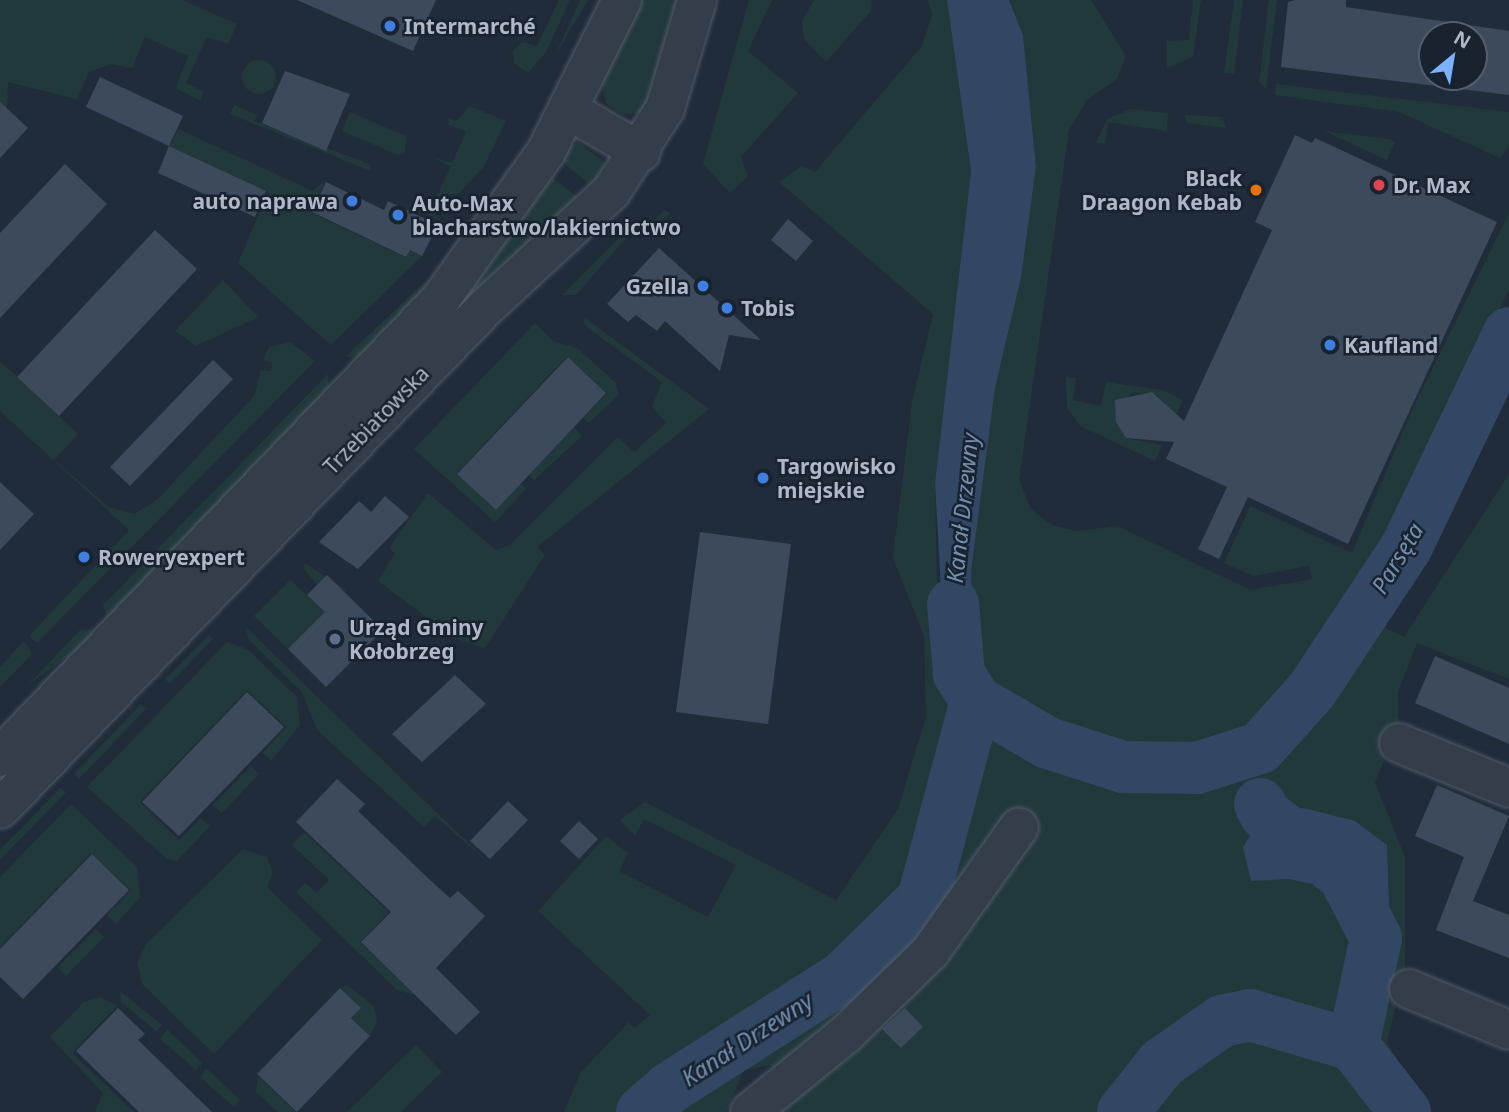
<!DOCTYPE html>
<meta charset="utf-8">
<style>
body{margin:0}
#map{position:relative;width:1509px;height:1112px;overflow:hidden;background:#202c3a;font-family:"Noto Sans",sans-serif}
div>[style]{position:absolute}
.green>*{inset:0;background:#22393b}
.round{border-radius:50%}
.water>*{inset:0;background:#324763}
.river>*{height:52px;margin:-26px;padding:0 26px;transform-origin:26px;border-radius:26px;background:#324763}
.building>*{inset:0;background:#3c4a5b}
.roads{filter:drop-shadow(0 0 2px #515b68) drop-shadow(0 0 2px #515b68)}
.minor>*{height:38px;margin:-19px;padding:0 19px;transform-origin:19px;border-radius:19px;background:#343e4b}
.dots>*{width:19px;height:19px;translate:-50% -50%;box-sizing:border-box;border:4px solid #19232f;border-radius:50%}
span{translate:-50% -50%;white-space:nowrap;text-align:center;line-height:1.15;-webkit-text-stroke:5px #19232f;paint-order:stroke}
.poi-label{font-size:21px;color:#aeb8c7;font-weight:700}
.left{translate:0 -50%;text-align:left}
.right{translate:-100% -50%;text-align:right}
.street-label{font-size:21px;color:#aeb8c7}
.water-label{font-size:23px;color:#748fb1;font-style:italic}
.north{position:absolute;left:1418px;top:21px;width:70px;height:70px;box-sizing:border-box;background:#19232f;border:2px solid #555f6c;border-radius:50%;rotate:30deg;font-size:19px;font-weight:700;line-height:28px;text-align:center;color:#aeb8c7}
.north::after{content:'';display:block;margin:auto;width:24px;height:32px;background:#7db1fd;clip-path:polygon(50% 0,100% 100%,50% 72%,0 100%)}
</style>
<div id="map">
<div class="green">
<div style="clip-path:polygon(0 0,182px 0,237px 24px,228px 44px,207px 37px,186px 83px,203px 91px,201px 101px,176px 88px,188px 56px,145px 37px,132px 68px,111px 64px,89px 72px,77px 99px,8px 82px,7px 108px,0 115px)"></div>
<div style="clip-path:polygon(559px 0,570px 0,546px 52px,528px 73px,514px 63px,513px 51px,522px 42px,537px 46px)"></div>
<div style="clip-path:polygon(580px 0,588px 0,555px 56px)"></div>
<div style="clip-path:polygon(638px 0,683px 0,654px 98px,641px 112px,623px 115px,606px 103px,601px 82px)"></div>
<div style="clip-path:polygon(749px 0,772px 0,748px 51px,798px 93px,741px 157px,748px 176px,730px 193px,703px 164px)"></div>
<div style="clip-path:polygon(814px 0,872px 0,871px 11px,826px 62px,804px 39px,802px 21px)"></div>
<div style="clip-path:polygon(928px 0,947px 0,971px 171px,935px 483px,937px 593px,954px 701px,1082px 770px,1135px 781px,1178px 780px,1258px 762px,1326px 710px,1380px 625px,1404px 637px,1509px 474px,1509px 679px,1417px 643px,1398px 692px,1399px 726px,1375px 782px,1405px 857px,1405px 967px,1387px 1042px,1428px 1112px,773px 1112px,864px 1038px,961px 942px,1030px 832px,783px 1073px,770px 1065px,744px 1070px,726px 1112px,564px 1112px,581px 1072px,629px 1022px,634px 1028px,650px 1015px,538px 911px,606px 836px,628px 853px,619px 871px,708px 917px,736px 865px,644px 819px,635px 836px,620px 820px,645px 802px,836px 900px,898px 809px,926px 717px,924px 636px,893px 558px,912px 402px,933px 314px,779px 182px,802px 166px,815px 172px,922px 46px,932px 15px)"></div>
<div style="clip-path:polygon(1009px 0,1091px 0,1126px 56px,1117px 79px,1087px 100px,1069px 130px,1019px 480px,1031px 509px,1052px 525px,1077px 531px,1118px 526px,1250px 590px,1312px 579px,1309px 566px,1253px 576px,1224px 563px,1250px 506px,1352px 553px,1412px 410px,1509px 213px,1509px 290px,1397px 520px,1270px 722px,1245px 746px,1206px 756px,1120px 753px,1029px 721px,976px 666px,971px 572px,995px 388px,1021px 278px,1036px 167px,1023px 35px)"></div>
<div style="clip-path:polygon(1193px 0,1201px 0,1193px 57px,1167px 68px,1167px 41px,1189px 40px)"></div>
<div style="clip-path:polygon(1234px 0,1243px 0,1234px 74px,1224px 73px)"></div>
<div style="clip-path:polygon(1269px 0,1277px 0,1266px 89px,1259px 82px)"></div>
<div class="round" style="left:242px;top:60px;width:34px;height:34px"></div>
<div style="clip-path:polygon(1276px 84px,1509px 112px,1509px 146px,1500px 158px,1399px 112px,1275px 95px)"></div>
<div style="clip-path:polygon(234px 105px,257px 115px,254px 121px,370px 164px,371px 171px,230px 114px)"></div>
<div style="clip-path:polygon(470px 106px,506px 121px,483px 168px,458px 194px,447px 194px,435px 213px,439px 220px,428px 215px,451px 166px,432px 157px,452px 163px,466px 132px,449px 125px,449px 118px,456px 121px)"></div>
<div style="clip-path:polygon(1131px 109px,1168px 113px,1167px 131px,1108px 122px,1105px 144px,1096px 143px,1107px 119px)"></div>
<div style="clip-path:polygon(350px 112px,406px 136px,405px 151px,398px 155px,342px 131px)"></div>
<div style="clip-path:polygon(1184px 115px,1223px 117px,1226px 128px,1187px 123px)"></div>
<div style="clip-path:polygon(178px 129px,313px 191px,324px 181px,312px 213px,406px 258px,410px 250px,422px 256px,331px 345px,238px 263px,268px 192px,170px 146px)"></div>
<div style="clip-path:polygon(1324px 131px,1389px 139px,1395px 142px,1387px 160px)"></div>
<div style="clip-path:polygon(578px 142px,608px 165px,595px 188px,558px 159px)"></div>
<div style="clip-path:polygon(548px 174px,582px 201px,397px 367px)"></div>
<div style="clip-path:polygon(665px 210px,670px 214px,658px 223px,632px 231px,576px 295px,562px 295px,628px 229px,648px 225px)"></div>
<div style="clip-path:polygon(428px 279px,420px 299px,359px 358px,345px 357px)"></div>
<div style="clip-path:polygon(223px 280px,258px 317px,196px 346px,175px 331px)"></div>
<div style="clip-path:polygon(585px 318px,709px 409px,537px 547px,545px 555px,485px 648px,454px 638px,378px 581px,395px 553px,389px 548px,428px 493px,496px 550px,510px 545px,618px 437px,634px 452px,666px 423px,652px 406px,662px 382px,584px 325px)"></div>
<div style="clip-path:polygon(535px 323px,553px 341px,577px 348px,616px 383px,619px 395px,589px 423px,583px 418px,607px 393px,567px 356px,457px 473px,495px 510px,520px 484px,526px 489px,495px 522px,414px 449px)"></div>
<div style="clip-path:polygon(290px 342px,315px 361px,37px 643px,29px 636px,129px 530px,0 411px,0 361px,78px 434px,54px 460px,109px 507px,134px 514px,157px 500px,254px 396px,261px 370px,271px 371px,272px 363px,263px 360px,269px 347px)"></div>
<div style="clip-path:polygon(328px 374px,329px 389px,109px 623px,103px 605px)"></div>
<div style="clip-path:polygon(1066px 377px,1076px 378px,1073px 400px,1101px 406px,1106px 382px,1162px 390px,1183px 400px,1164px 440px,1165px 405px,1157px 395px,1133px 392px,1116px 409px,1126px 438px,1162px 445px,1155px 461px,1080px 426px,1067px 407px)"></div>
<div style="clip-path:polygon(574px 427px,582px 436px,534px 480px,529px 475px)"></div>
<div style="clip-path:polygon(305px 563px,346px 590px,333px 604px,303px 568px)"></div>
<div style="clip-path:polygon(290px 580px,325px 612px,288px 649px,254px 616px)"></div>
<div style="clip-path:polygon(245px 626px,340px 719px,492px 866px,435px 816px,424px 827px,317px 730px,302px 692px,249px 640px)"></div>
<div style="clip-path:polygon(90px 629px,96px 636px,27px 686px,80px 630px)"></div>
<div style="clip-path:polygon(209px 635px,213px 639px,170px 684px,165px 679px)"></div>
<div style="clip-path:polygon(24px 641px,32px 654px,0 687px,0 667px)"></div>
<div style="clip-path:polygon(227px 642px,247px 649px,297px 697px,300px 725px,271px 761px,263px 753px,286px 727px,247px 690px,140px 802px,179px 840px,201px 818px,210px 826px,177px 861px,167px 859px,87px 787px)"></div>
<div style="clip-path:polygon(141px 704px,146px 709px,79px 779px,74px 774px)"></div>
<div style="clip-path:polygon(251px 766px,259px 774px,222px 813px,213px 805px)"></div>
<div style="clip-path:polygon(60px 788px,66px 792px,0 860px,0 850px)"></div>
<div style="clip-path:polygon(71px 804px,137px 867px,140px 897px,116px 924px,107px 915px,131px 890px,91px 853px,0 947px,0 877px)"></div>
<div style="clip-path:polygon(304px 832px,389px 912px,360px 942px,418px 996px,397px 990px,296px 892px,305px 883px,317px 893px,329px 880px,292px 845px)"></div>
<div style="clip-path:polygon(243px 849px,267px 857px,273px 873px,267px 887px,322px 940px,214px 1054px,142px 984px,137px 963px,146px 944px)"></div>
<div style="clip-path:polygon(96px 929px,104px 937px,66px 976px,58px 967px)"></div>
<div style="clip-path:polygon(347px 985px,374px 1006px,377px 1022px,370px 1036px,352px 1018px,361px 1008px,341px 988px)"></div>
<div style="clip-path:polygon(120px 991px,162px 1025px,156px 1031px,121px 1002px)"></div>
<div style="clip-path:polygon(100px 997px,117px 1006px,72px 1053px,134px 1112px,95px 1112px,103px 1093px,50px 1037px,84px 1002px)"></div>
<div style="clip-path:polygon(167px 1029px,202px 1063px,196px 1070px,160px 1039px)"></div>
<div style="clip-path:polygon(416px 1045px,442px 1072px,401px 1112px,347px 1112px)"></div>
<div style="clip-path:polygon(206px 1068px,240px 1100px,234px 1107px,201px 1078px)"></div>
<div style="clip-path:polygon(258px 1076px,296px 1112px,278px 1112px,256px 1092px)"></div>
</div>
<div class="water">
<div style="clip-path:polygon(947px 0,1009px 0,1023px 35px,1036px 167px,1021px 278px,995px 388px,971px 572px,976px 666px,946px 677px,935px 483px,971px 171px)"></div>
<div style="clip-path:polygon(1304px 808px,1355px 821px,1387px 845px,1390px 935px,1363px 938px,1330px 888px,1289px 879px,1251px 881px,1243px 847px,1265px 814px)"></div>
</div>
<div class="river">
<div style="left:976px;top:701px;width:83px;rotate:30.3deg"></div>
<div style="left:1048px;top:743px;width:79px;rotate:17.7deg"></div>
<div style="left:1123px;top:767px;width:74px;rotate:0.8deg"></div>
<div style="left:1197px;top:768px;width:66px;rotate:-17.6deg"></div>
<div style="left:1260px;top:748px;width:78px;rotate:-48.1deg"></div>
<div style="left:1312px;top:690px;width:170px;rotate:-56.5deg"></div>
<div style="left:1406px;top:548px;width:238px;rotate:-64.4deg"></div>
<div style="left:1260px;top:804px;width:11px;rotate:63deg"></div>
<div style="left:1265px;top:814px;width:100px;rotate:38.1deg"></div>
<div style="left:1344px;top:876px;width:70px;rotate:62.7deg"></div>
<div style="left:1376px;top:938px;width:109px;rotate:102.1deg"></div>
<div style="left:1353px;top:1045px;width:85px;rotate:52.2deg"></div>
<div style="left:642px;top:1112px;width:35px;rotate:-41deg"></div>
<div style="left:668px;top:1089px;width:208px;rotate:-32.6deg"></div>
<div style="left:843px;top:977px;width:112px;rotate:-44.3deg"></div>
<div style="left:923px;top:899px;width:205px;rotate:-75deg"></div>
<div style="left:976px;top:701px;width:32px;rotate:-122deg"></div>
<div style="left:959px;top:674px;width:70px;rotate:-94.9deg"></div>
<div style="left:1123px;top:1112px;width:63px;rotate:-51.5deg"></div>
<div style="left:1162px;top:1063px;width:73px;rotate:-35deg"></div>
<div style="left:1222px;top:1021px;width:29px;rotate:-12deg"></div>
<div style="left:1250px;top:1015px;width:107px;rotate:16.2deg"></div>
</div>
<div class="building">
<div style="clip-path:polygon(297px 0,436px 0,413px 51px)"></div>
<div style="clip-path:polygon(evenodd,1295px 0,1346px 0,1346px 7px,1509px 31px,1509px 95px,1281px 67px,1288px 2px,1295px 0,1432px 35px,1474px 35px,1474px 77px,1432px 77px,1432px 35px)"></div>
<div style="clip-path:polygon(285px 71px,350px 94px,326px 151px,262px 123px)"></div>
<div style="clip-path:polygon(100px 77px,183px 116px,169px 146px,86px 107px)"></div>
<div style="clip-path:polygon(0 102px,28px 128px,0 158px)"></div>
<div style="clip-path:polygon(1295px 135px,1312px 143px,1315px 138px,1497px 222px,1348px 544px,1248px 497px,1219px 559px,1198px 549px,1227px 487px,1166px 459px,1174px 442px,1126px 438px,1116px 422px,1115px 400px,1152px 392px,1184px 421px,1272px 230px,1255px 222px)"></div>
<div style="clip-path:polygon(169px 146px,266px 191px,255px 217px,158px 173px)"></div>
<div style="clip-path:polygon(65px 164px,107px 204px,0 318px,0 233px)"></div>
<div style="clip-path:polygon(326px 182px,384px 210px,388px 201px,438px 225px,422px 256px,410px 250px,406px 257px,312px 212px)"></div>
<div style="clip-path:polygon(788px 219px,813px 241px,796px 261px,771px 240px)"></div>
<div style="clip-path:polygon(155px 230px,197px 269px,59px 416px,17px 377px)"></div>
<div style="clip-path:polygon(659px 248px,761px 340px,729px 335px,720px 371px,665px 321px,657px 331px,636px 315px,628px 322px,607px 304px)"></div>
<div style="clip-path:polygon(568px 357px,606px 393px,496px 510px,457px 474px)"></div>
<div style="clip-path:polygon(213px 360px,233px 379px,130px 486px,110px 467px)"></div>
<div style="clip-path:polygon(0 482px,34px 514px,0 550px)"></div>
<div style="clip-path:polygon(385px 496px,409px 517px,358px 569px,319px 542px,359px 501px,371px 512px)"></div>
<div style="clip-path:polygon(700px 532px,791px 544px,768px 724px,676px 712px)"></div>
<div style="clip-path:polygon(327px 575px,383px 630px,326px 687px,288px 649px,325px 612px,307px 595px)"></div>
<div style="clip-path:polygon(1435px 656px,1509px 688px,1509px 744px,1415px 703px)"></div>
<div style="clip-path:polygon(455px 675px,486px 704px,422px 762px,392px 734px)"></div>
<div style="clip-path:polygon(247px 692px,284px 727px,179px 836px,142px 802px)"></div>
<div style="clip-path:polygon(337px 779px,365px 804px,358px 811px,431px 881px,450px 898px,458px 891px,485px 916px,436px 968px,480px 1012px,456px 1035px,361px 942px,391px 912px,296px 822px)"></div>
<div style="clip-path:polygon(1437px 785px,1509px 816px,1473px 901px,1509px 915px,1509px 958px,1436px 930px,1464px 857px,1415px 836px)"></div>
<div style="clip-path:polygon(508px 801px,528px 820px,490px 859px,470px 841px)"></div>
<div style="clip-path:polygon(579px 821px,598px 839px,579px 859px,560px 841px)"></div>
<div style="clip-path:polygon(92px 854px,129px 890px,23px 999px,0 977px,0 949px)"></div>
<div style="clip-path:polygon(340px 988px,361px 1008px,351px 1018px,370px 1036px,297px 1112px,257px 1074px)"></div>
<div style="clip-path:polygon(118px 1008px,145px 1034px,138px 1040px,212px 1112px,139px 1112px,76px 1051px)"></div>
<div style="clip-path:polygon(905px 1008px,923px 1027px,901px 1048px,882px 1029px)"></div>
</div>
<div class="roads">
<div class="minor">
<div style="left:570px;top:111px;width:82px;rotate:30deg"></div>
<div style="left:1399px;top:743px;width:119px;rotate:22.2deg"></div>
<div style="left:0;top:757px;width:634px;rotate:-46.09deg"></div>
<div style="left:440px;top:300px;width:182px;rotate:-54.4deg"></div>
<div style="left:546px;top:152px;width:170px;rotate:-63.4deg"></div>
<div style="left:0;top:809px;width:696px;rotate:-45.93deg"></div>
<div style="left:484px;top:309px;width:173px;rotate:-42.7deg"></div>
<div style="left:611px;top:192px;width:99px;rotate:-57deg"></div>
<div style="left:665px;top:109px;width:114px;rotate:-73.6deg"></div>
<div style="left:1409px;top:989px;width:108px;rotate:22.3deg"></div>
<div style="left:750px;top:1112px;width:124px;rotate:-39.1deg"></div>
<div style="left:846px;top:1034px;width:117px;rotate:-44.3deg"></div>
<div style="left:930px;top:952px;width:153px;rotate:-54.5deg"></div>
</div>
</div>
<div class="dots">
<div style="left:390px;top:26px;background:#3f7fe0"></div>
<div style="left:1379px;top:185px;background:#e0444e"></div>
<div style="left:1256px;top:190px;background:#e8710a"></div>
<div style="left:352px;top:201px;background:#3f7fe0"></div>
<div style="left:398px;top:215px;background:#3f7fe0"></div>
<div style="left:703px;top:286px;background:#3f7fe0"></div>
<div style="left:727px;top:308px;background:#3f7fe0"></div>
<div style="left:1330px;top:345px;background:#3f7fe0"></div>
<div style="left:763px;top:478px;background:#3f7fe0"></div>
<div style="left:84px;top:557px;background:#3f7fe0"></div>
<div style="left:335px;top:639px;background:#5c6f8a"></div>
</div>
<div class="poi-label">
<span class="left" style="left:404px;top:26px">Intermarché</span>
<span class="right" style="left:1242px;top:190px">Black<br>Draagon Kebab</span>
<span class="left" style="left:1393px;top:185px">Dr. Max</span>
<span class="right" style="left:338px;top:201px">auto naprawa</span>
<span class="left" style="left:412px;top:215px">Auto-Max<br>blacharstwo/lakiernictwo</span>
<span class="right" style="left:689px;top:286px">Gzella</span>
<span class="left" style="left:741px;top:308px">Tobis</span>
<span class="left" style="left:1344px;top:345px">Kaufland</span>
<span class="left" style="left:777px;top:478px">Targowisko<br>miejskie</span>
<span class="left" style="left:98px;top:557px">Roweryexpert</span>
<span class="left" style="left:349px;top:639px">Urząd Gminy<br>Kołobrzeg</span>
</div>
<div class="street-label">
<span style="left:376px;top:420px;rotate:-46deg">Trzebiatowska</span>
</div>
<div class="water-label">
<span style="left:962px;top:508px;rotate:-84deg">Kanał Drzewny</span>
<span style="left:1397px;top:558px;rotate:-59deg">Parsęta</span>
<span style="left:747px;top:1039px;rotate:-33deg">Kanał Drzewny</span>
</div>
<div class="north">N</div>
</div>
